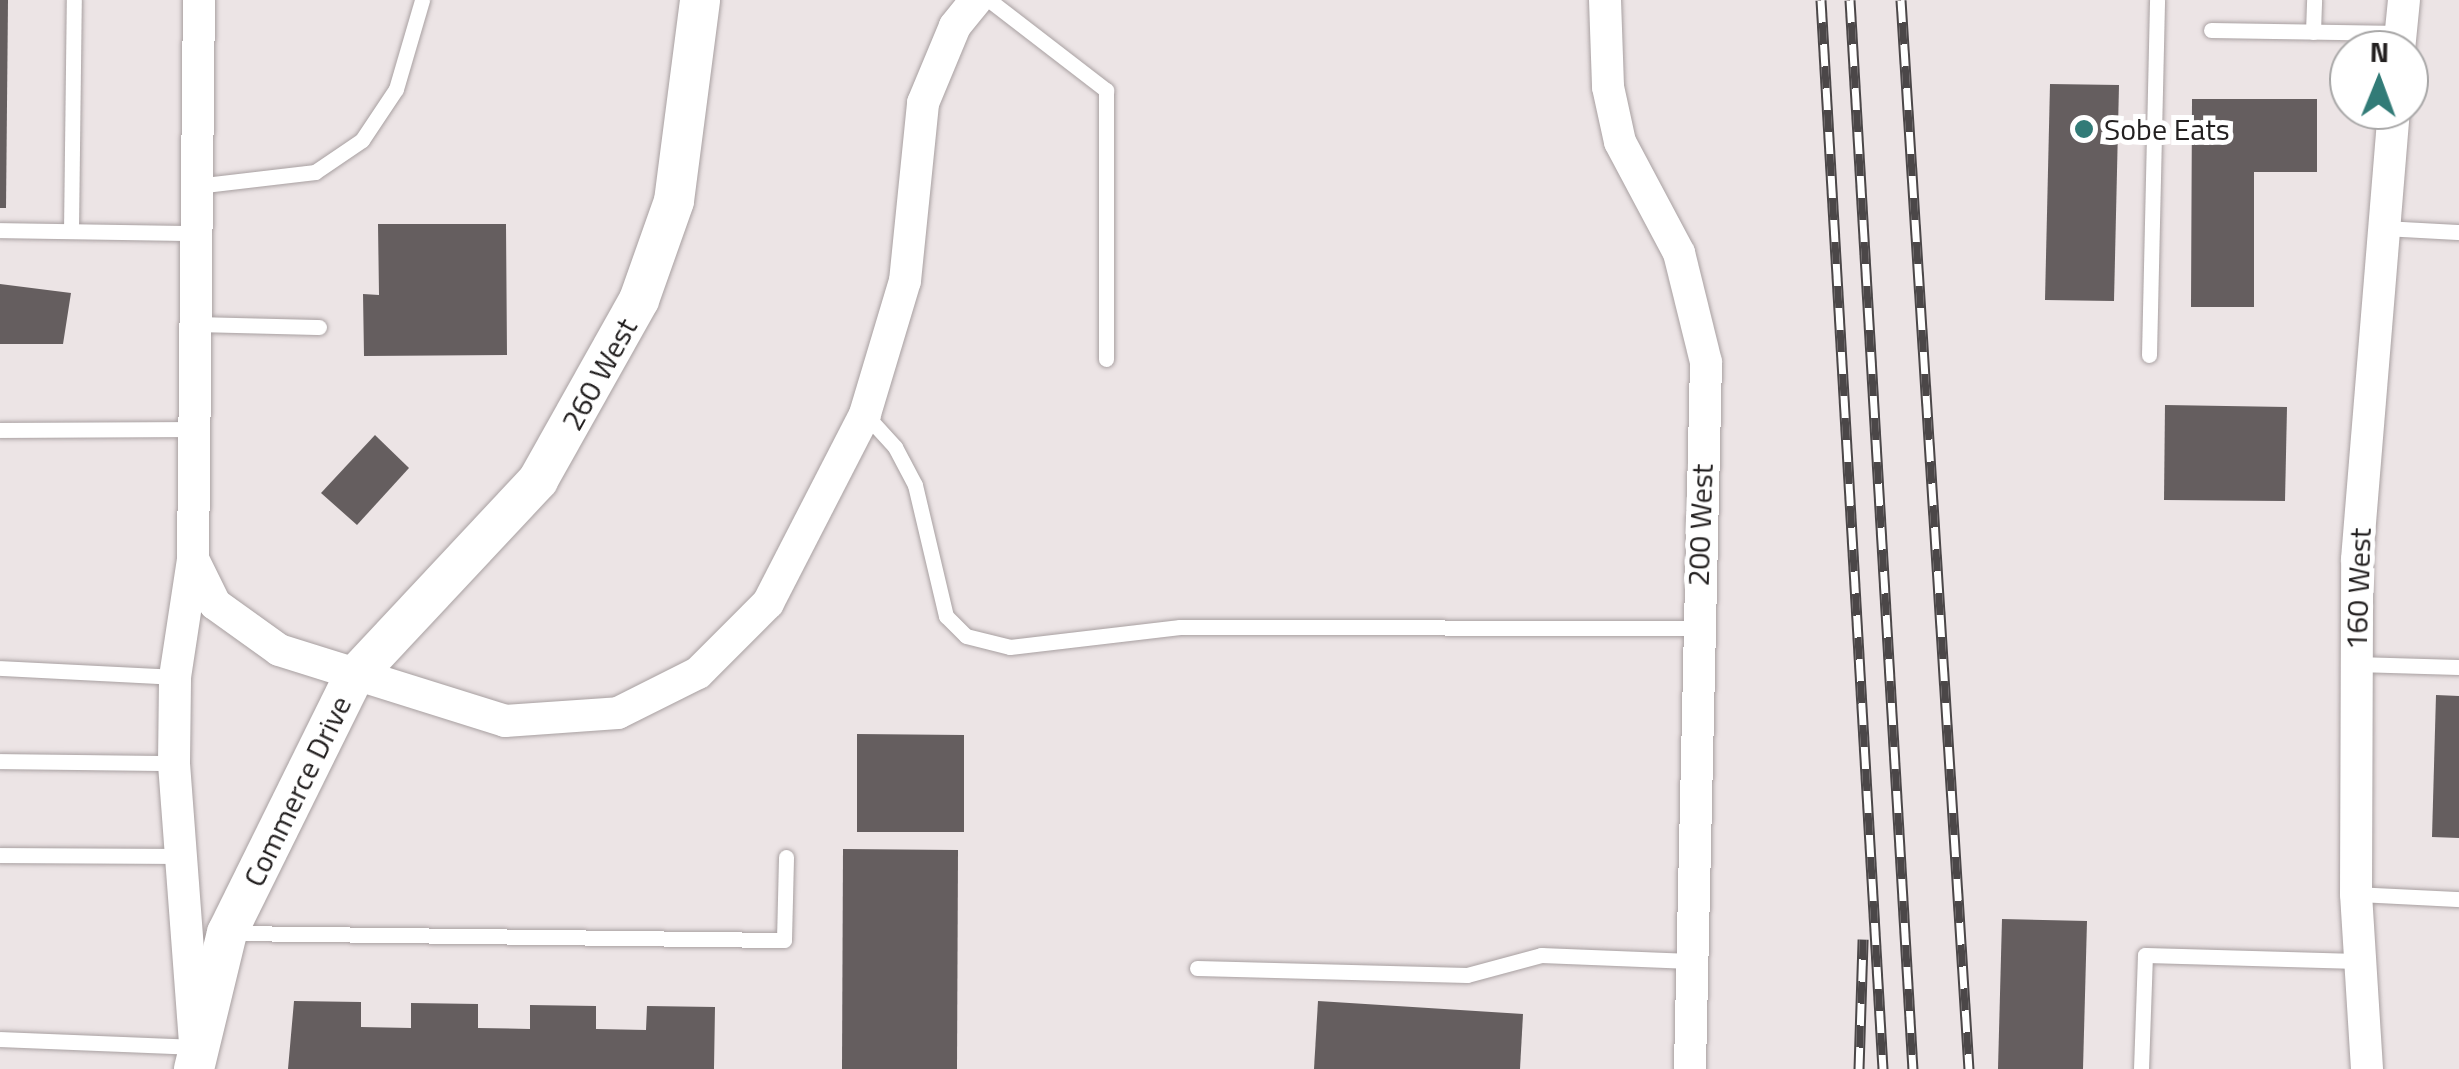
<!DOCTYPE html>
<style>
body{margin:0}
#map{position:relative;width:2459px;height:1069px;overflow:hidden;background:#ece4e5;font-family:"Titillium Web",sans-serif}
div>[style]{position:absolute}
.building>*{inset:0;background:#655e5f}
.roads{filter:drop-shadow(0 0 2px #a8a0a1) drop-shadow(0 0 2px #a8a0a1)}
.service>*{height:15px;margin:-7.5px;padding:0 7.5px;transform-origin:7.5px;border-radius:7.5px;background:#fff}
.minor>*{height:32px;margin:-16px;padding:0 16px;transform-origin:16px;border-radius:16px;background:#fff}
.tertiary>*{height:40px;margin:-20px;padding:0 20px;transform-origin:20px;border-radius:20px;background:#fff}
.rail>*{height:11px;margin-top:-5.5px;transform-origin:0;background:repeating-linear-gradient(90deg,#fff 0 22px,#4b4748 0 44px);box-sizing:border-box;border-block:2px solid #4b4748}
.dots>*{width:28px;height:28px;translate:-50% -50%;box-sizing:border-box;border:5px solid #fff;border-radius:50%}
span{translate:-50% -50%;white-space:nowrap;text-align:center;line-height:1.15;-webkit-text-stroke:10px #fff;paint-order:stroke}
.poi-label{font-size:30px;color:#232020}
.left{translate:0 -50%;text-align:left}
.street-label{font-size:30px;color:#232020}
.north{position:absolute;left:2329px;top:30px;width:100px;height:100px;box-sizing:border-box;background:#fff;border:2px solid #a7a6a6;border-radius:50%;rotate:1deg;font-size:28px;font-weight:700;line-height:40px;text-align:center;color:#232020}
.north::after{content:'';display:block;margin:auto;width:35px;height:45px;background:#327b77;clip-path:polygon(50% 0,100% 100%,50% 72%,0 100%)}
</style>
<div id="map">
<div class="building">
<div style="clip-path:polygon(0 0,8px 0,6px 208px,0 208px)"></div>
<div style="clip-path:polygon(2050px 84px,2119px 85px,2114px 301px,2045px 300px)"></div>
<div style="clip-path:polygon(2192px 99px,2317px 99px,2317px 172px,2254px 172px,2254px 307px,2191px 307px)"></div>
<div style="clip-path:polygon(378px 224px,506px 224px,507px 355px,364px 356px,363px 294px,379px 295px)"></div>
<div style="clip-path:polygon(0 284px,71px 293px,63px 344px,0 344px)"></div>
<div style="clip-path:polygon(2165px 405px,2287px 407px,2285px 501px,2164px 500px)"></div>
<div style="clip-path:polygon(375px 435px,409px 468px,357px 525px,321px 493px)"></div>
<div style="clip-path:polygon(2436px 695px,2459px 696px,2459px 838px,2432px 837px)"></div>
<div style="clip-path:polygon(857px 734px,964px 735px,964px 832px,857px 832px)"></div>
<div style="clip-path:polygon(843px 849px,958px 850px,957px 1069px,842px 1069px)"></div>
<div style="clip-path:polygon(2002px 919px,2087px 921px,2083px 1069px,1998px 1069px)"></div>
<div style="clip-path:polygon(294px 1001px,361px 1002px,361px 1027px,411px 1028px,411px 1003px,478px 1004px,478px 1028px,530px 1029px,530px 1005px,596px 1006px,596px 1029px,646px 1030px,647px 1006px,715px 1007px,714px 1069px,288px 1069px)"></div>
<div style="clip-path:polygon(1318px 1001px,1523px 1014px,1520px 1069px,1314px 1069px)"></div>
</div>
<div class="roads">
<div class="service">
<div style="left:989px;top:0;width:148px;rotate:37.6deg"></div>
<div style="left:1106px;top:90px;width:269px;rotate:90deg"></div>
<div style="left:2211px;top:30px;width:190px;rotate:0.9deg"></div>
<div style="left:2313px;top:32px;width:32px;rotate:-88deg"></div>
<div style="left:196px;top:186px;width:120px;rotate:-6.7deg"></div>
<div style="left:315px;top:172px;width:57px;rotate:-34.2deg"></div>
<div style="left:362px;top:140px;width:61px;rotate:-56.3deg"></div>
<div style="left:396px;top:89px;width:93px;rotate:-73.7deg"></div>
<div style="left:2382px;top:228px;width:77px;rotate:3deg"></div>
<div style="left:0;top:230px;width:194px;rotate:0.9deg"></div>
<div style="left:71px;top:231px;width:231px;rotate:-89.3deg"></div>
<div style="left:193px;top:324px;width:126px;rotate:1.4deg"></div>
<div style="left:2149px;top:355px;width:355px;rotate:-88.7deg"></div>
<div style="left:865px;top:414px;width:45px;rotate:47.7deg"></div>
<div style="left:895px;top:447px;width:43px;rotate:62.2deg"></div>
<div style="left:915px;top:485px;width:135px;rotate:76.7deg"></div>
<div style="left:946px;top:616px;width:28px;rotate:45deg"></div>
<div style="left:966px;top:636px;width:45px;rotate:14deg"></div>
<div style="left:1010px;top:647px;width:171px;rotate:-6.7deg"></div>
<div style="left:1180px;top:627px;width:516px;rotate:0.11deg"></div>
<div style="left:0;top:430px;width:193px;rotate:-0.3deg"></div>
<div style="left:2355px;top:664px;width:104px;rotate:1.7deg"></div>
<div style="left:0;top:668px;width:175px;rotate:2.9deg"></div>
<div style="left:0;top:761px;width:174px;rotate:0.7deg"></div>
<div style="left:0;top:855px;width:175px;rotate:0.3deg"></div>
<div style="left:2356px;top:894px;width:103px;rotate:2.8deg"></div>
<div style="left:231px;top:933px;width:553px;rotate:0.73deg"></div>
<div style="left:784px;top:940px;width:83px;rotate:-88.6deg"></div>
<div style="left:1197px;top:968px;width:270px;rotate:1.5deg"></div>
<div style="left:1467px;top:975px;width:77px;rotate:-15.1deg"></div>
<div style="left:1541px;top:955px;width:150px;rotate:2.3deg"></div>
<div style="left:0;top:1039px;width:196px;rotate:2.3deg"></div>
<div style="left:2141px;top:1069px;width:114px;rotate:-88deg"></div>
<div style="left:2145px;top:955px;width:214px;rotate:1.6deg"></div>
</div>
<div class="minor">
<div style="left:1605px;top:0;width:87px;rotate:88deg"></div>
<div style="left:1608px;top:87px;width:56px;rotate:77.7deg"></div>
<div style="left:1620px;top:142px;width:126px;rotate:62deg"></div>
<div style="left:1679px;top:253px;width:112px;rotate:76.1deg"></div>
<div style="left:1706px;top:362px;width:707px;rotate:91.3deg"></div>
<div style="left:2399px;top:50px;width:50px;rotate:-84.3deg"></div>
<div style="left:193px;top:559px;width:50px;rotate:63.9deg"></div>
<div style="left:215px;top:604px;width:79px;rotate:35.7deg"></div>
<div style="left:279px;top:650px;width:237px;rotate:17.4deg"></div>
<div style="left:505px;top:721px;width:113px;rotate:-4deg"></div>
<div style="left:618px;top:713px;width:89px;rotate:-26.6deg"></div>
<div style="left:698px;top:673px;width:99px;rotate:-45deg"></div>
<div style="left:768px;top:603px;width:212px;rotate:-62.8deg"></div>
<div style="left:865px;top:414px;width:139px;rotate:-73.3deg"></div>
<div style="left:905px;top:281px;width:179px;rotate:-84.2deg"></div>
<div style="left:923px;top:103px;width:83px;rotate:-67.4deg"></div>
<div style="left:955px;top:26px;width:33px;rotate:-51deg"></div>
<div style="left:195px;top:1043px;width:281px;rotate:-94.3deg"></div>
<div style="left:174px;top:763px;width:86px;rotate:-89.3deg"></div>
<div style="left:175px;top:677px;width:119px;rotate:-81.3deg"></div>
<div style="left:193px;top:559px;width:559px;rotate:-89.39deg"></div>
<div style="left:2367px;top:1069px;width:175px;rotate:-93.6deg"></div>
<div style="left:2356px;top:894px;width:335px;rotate:-89.8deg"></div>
<div style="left:2357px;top:559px;width:451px;rotate:-85.3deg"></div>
</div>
<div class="tertiary">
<div style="left:194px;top:1069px;width:140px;rotate:-76.4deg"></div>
<div style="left:227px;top:933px;width:284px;rotate:-63.7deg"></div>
<div style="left:353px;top:678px;width:271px;rotate:-46.9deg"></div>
<div style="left:538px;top:480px;width:206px;rotate:-60.7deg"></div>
<div style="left:639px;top:300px;width:105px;rotate:-70.5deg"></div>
<div style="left:674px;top:201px;width:203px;rotate:-82.6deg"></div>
</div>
</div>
<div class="rail">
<div style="left:1821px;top:0;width:1071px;rotate:86.68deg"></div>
<div style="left:1850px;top:0;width:1071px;rotate:86.63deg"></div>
<div style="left:1901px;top:0;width:1071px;rotate:86.36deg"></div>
<div style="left:1859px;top:1069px;width:130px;rotate:-88.2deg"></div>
</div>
<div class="dots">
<div style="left:2084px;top:129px;background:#327b77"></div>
</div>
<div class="poi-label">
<span class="left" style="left:2104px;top:129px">Sobe Eats</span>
</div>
<div class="street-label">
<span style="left:599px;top:374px;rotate:-61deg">260 West</span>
<span style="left:1700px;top:525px;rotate:-88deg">200 West</span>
<span style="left:2358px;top:589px;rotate:-88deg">160 West</span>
<span style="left:297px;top:791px;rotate:-64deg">Commerce Drive</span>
</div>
<div class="north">N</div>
</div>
